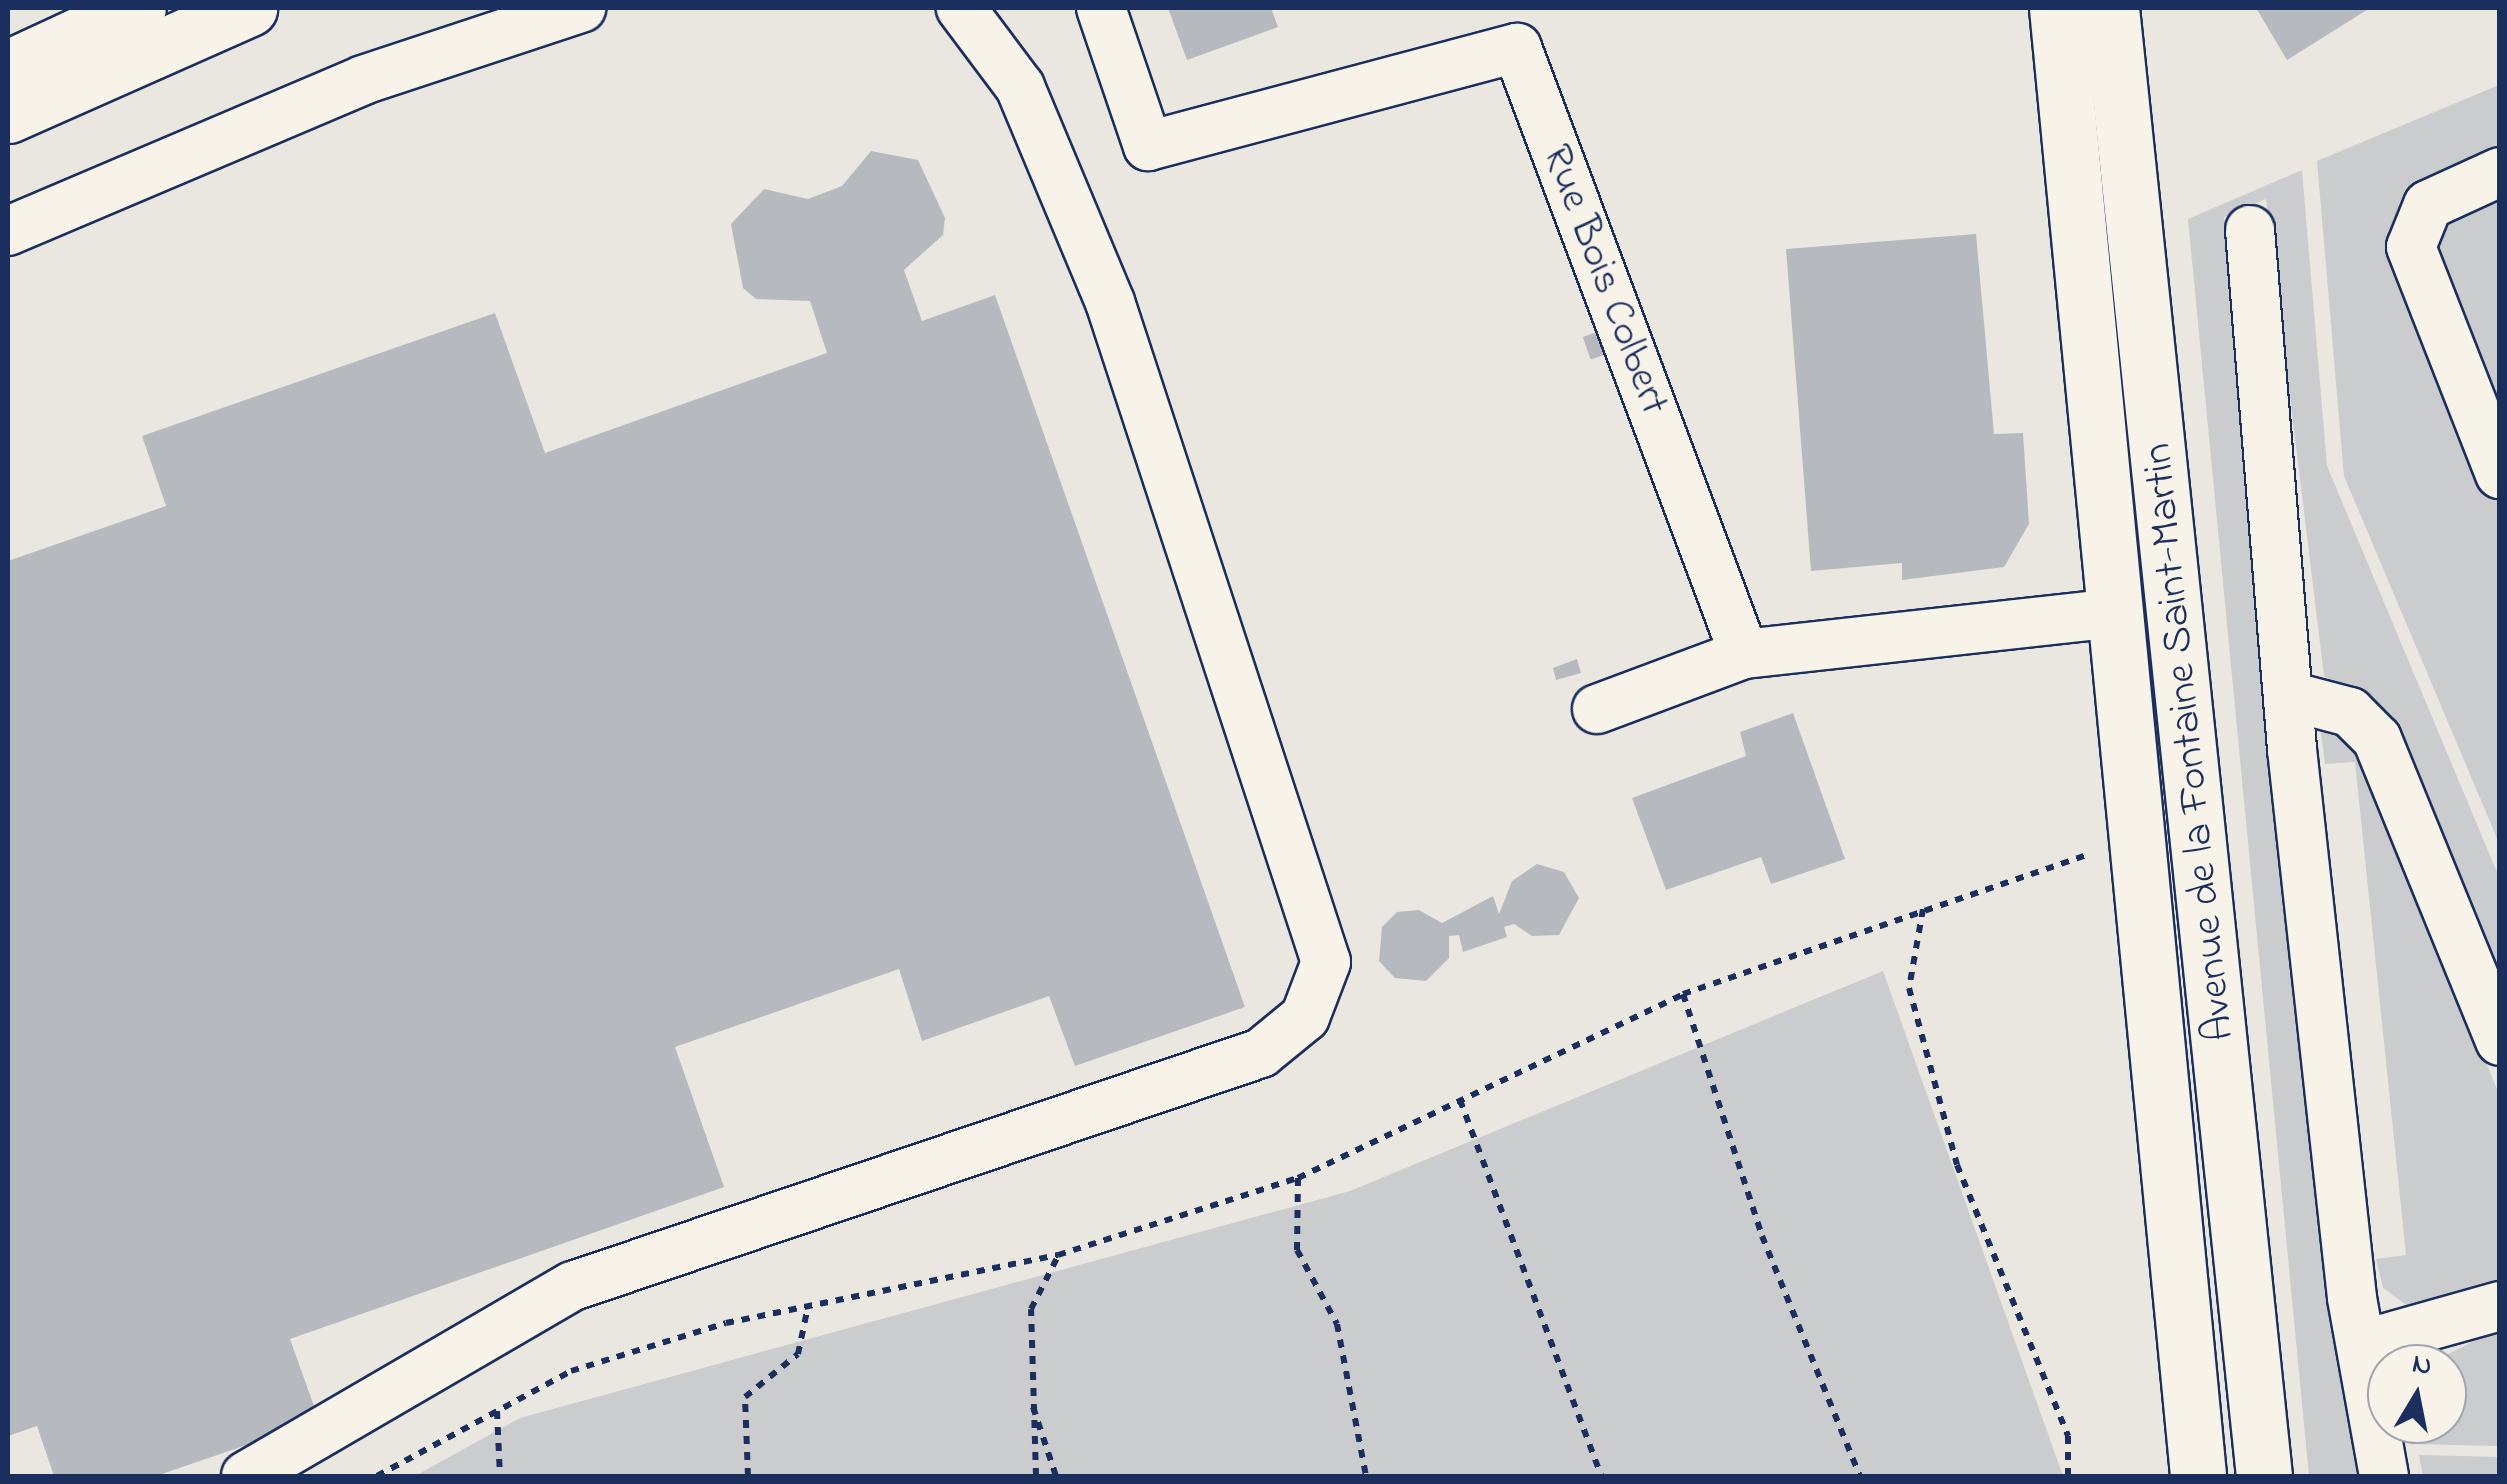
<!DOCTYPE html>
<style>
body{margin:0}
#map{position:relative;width:2507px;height:1484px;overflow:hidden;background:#eae7e0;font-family:"Indie Flower",sans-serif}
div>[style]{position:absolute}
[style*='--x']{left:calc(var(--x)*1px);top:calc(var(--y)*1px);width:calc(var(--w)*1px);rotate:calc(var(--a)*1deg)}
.green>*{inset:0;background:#cbcccd}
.building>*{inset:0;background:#b6babf;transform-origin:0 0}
.path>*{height:6px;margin-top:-3px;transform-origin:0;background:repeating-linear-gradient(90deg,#1b2f5e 0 8px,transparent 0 16px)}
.roads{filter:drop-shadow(2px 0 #1b2f5e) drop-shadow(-2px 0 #1b2f5e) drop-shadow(0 2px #1b2f5e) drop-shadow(0 -2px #1b2f5e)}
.minor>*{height:48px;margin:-24px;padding:0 24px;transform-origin:24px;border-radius:24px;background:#f7f3e8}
.major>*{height:55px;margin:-27.5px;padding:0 27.5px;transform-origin:27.5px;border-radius:27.5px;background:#f7f3e8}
span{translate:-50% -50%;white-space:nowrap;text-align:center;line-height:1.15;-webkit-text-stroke:8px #f7f3e8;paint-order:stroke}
.street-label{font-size:42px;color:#1b2f5e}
.frame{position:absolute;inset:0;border:10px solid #1b2f5e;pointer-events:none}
.north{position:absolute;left:2367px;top:1344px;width:100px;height:100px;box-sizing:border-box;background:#f7f3e8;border:2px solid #9fa5b1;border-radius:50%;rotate:10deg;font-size:28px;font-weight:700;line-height:40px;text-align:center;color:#1b2f5e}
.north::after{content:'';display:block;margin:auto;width:35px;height:45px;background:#1b2f5e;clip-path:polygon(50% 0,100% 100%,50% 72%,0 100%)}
</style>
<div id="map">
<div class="green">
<div style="clip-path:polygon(2499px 85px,2499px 843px,2344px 476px,2317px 161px)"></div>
<div style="clip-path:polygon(2302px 170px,2327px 466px,2499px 877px,2499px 984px,2391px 719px,2324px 676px,2266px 199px,2224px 217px,2313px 1104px,2371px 1476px,2309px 1476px,2188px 219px)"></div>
<div style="clip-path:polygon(2320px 725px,2334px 727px,2363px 759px,2499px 1094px,2499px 1285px,2413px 1310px,2383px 1288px,2376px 1259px,2406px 1255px,2355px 762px,2325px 764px)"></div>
<div style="clip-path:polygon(1883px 971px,2063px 1476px,415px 1476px,520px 1418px,1350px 1191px)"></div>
<div style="clip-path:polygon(2499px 1328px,2499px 1446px,2411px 1444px,2407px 1424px,2447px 1424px,2447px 1364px,2429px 1364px)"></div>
<div style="clip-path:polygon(2419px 1455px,2499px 1457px,2499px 1476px,2423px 1476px)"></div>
</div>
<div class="building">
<div style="clip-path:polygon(1168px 8px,1271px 8px,1278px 27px,1187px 60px)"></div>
<div style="clip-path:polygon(2256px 8px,2370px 8px,2287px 60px)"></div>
<div style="clip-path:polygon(871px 151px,918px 160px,945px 218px,943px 235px,904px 270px,922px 321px,995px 295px,1245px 1007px,1075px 1066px,1049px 996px,922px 1041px,899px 969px,675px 1047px,724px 1187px,290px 1339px,319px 1420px,156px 1476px,54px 1476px,37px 1426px,8px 1436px,8px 561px,166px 506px,142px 436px,495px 313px,545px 453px,827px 353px,810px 301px,756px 299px,743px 288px,731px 224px,764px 189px,808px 199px,842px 186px)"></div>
<div style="clip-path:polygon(1976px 234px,1994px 434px,2023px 433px,2029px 524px,2004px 567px,1902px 580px,1902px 563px,1811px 571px,1786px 249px)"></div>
<div style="left:1597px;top:332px;width:24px;height:15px;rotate:71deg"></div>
<div style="clip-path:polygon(1577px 659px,1581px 673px,1556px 680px,1553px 668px)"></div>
<div style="clip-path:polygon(1793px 713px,1845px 859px,1771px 884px,1761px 857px,1666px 890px,1632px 798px,1746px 756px,1740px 732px)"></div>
<div style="clip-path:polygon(1537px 864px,1564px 872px,1579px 898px,1559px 935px,1532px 936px,1514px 924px,1504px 927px,1507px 937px,1463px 952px,1459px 935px,1449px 936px,1449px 958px,1426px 981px,1395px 978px,1379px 961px,1382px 927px,1397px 912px,1419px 910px,1442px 923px,1493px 896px,1499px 914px,1512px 881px)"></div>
</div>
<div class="path">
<div style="--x:2500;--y:256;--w:19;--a:90"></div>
<div style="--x:1923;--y:909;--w:80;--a:100"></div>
<div style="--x:1909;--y:988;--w:183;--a:74.8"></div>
<div style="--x:1957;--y:1165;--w:293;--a:67.7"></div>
<div style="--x:2068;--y:1436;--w:40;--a:90"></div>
<div style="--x:1683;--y:994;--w:255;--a:71.9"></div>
<div style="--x:1762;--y:1236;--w:259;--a:67.8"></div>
<div style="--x:1460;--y:1100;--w:402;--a:69.4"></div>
<div style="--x:1298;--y:1178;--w:72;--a:90.8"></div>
<div style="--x:1297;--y:1250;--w:84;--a:61.6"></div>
<div style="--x:1337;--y:1324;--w:155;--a:79.2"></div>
<div style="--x:1033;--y:1407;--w:73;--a:71.6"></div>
<div style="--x:497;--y:1411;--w:65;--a:87.4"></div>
<div style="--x:377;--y:1476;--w:221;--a:-28.4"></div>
<div style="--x:571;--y:1371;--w:162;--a:-17.2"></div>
<div style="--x:726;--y:1323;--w:339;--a:-11.6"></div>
<div style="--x:1058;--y:1255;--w:252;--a:-17.8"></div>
<div style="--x:1298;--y:1178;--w:427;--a:-25.5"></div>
<div style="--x:1683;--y:994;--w:430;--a:-19"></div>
<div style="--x:748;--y:1476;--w:79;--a:-92.2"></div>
<div style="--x:745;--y:1397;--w:68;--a:-39.1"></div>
<div style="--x:798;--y:1354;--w:49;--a:-78.2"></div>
<div style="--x:1036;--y:1476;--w:167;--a:-91.7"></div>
<div style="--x:1031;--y:1309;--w:59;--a:-63"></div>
</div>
<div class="roads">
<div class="minor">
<div style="--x:1101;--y:8;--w:146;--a:71.2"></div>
<div style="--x:1148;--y:146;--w:382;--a:-14.9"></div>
<div style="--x:1517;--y:48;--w:647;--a:69.46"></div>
<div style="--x:1744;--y:654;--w:376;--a:-6.3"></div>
<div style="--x:2500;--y:172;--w:79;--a:155.4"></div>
<div style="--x:2428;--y:205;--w:45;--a:112"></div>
<div style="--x:2411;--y:247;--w:244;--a:68.6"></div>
<div style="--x:2250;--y:230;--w:521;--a:85.37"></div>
<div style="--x:2292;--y:749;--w:552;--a:83.76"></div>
<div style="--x:2352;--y:1298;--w:181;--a:79.8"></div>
<div style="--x:8;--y:231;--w:386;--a:-23"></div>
<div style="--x:363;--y:80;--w:230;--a:-18.3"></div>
<div style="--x:2289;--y:696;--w:63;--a:14.7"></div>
<div style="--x:2350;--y:712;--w:38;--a:45"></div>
<div style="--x:2377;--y:739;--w:326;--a:67.8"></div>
<div style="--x:1597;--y:709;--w:157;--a:-20.5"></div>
<div style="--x:2361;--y:1345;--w:144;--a:-15.7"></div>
<div style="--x:246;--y:1476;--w:378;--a:-30.2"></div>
<div style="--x:573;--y:1286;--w:726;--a:-18.71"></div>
<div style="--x:1261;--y:1053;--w:57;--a:-39.3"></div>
<div style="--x:1305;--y:1017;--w:59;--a:-69.1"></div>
<div style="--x:1326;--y:962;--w:694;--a:-108.12"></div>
<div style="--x:1110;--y:302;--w:233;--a:-112.7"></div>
<div style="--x:1020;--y:87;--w:99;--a:-126.8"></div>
</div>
<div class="major">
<div style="--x:2057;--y:8;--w:1475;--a:84.51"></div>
<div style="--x:2111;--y:8;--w:1476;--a:84.05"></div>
<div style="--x:8;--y:68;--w:143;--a:-24.8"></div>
<div style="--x:8;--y:115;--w:264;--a:-23.9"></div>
</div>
</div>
<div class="street-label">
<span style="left:1604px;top:280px;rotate:69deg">Rue Bois Colbert</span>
<span style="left:2190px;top:742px;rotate:-96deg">Avenue de la Fontaine Saint-Martin</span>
</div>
<div class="frame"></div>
<div class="north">N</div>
</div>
